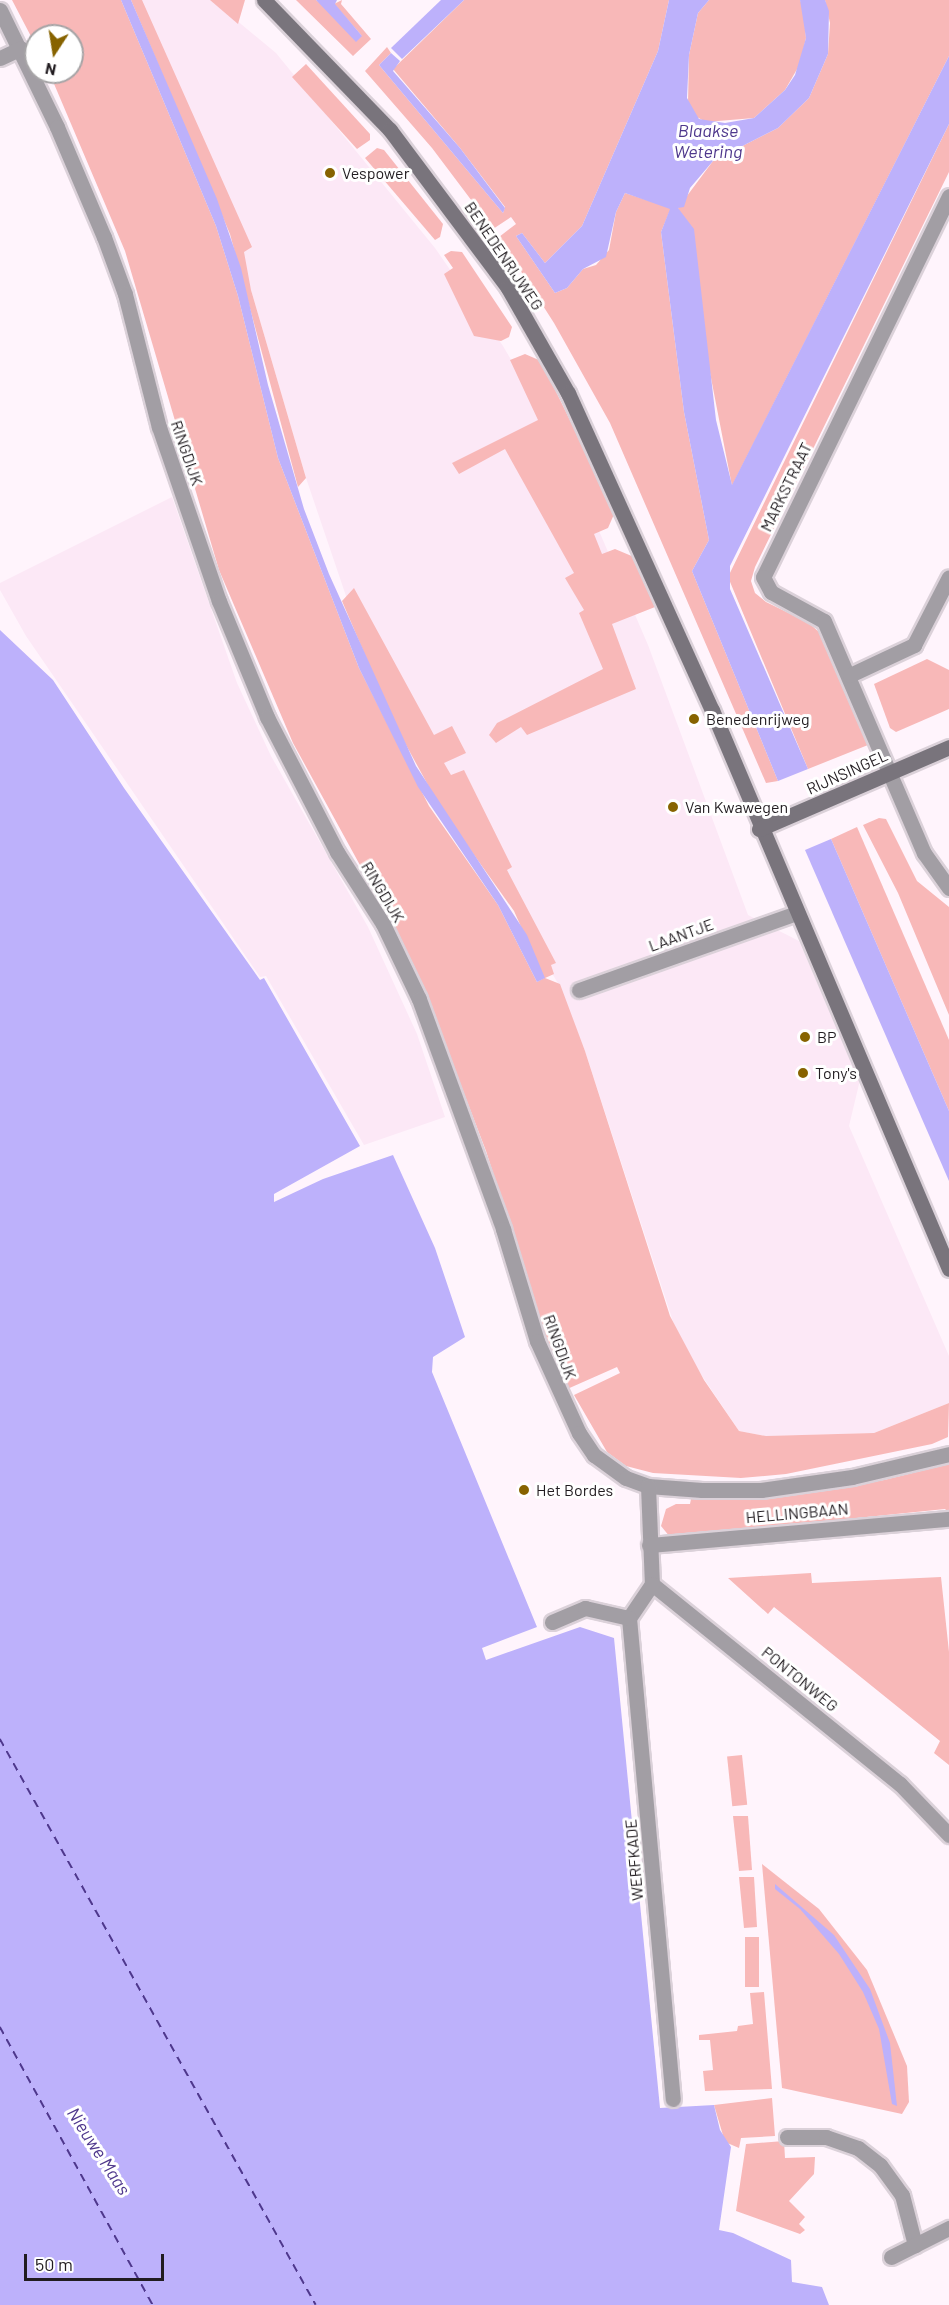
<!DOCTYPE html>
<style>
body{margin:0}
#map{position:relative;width:949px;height:2305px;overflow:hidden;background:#fff4fc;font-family:Barlow,sans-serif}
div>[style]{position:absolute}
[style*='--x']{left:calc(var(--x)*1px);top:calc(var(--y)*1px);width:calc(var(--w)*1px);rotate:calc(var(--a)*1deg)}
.built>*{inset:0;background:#fce8f6}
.green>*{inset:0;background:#f8b8b8;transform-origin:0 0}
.water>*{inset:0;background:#bdb1fb}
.ferry>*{height:1.5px;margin-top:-0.75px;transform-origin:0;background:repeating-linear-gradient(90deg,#4e378c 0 8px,transparent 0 14px)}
.roads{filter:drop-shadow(2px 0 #dbd1d9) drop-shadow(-2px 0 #dbd1d9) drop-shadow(0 2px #dbd1d9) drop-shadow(0 -2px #dbd1d9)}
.street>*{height:15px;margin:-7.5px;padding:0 7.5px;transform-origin:7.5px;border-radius:7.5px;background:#a29ea4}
.secondary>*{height:15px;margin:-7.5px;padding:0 7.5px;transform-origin:7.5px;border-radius:7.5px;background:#79747c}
.dots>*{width:16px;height:16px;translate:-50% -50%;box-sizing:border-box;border:3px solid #fff;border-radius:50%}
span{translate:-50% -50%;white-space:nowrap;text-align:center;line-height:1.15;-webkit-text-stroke:6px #fff;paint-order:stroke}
.poi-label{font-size:16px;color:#211c20}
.left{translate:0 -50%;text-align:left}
.street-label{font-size:16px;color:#211c20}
.water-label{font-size:18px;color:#4e378c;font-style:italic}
.north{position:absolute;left:24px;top:24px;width:60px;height:60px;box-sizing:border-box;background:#fff;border:2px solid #a6a4a6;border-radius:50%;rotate:192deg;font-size:16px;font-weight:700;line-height:24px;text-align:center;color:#211c20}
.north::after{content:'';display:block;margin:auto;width:21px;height:27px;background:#876300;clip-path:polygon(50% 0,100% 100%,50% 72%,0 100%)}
.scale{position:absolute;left:24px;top:2254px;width:140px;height:27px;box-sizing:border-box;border:3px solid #211c20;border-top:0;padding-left:8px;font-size:18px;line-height:21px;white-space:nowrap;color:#211c20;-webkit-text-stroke:4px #fff;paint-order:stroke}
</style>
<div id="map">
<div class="built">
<div style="clip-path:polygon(141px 0,212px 0,276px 53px,435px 248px,503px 346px,566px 454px,648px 645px,748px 915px,799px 941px,860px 1080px,849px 1126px,949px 1356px,949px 1403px,874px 1433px,766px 1436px,739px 1431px,680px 1343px,585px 1051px,559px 985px,433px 775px,346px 596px,306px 478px,251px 290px)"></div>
<div style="clip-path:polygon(172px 497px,237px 683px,271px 756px,368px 927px,417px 1034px,445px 1117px,364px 1145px,266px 976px,260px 977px,26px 636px,0 590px,0 583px)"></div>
</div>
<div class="green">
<div style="clip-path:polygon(12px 0,121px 0,216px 226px,238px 296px,278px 458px,359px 668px,429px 806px,498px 905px,537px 982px,544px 978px,514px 911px,440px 807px,394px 723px,342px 601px,354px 588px,434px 735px,452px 726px,466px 753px,444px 763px,451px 775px,464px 770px,512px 867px,507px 870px,556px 963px,551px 965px,554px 974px,545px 978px,560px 984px,585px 1051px,670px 1316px,704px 1380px,739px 1431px,766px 1436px,874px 1433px,949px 1403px,948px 1437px,932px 1444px,786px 1474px,741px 1478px,653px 1473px,626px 1466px,607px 1452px,574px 1395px,620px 1373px,617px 1367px,565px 1390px,548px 1347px,486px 1151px,429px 1002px,389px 918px,293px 743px,219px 570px,125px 251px,49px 72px,72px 72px,72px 36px,36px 36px,36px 46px)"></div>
<div style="clip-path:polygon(131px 0,142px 0,252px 247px,244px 252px,251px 290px,306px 478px,298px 487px,230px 234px)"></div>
<div style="clip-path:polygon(210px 0,245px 0,238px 24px)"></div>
<div style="clip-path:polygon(296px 0,316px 0,362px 36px,334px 4px,342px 0,341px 4px,371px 39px,353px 56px)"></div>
<div style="clip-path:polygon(464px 0,669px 0,658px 51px,582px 226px,545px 263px,522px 233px,516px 236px,555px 293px,567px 288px,583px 269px,596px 265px,609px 250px,616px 212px,625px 193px,671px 208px,661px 232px,684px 412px,709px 540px,692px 571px,778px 781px,766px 783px,610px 423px,554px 323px,499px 237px,516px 224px,511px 217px,493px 229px,432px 148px,365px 71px,387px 47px,391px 53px,379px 65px,503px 213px,505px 207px,460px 148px,393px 69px)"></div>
<div style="clip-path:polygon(709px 0,800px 0,803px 7px,806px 38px,800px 64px,785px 90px,754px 118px,706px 122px,695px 116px,688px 103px,689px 55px,698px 13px)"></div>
<div style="clip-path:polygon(825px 0,949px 0,949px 56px,732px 486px,678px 208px,713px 161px,778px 128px,809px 98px,828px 54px,830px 23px)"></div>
<div style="clip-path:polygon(306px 64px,370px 134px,370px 140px,357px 149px,292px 77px)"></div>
<div style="clip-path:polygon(949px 124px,949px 172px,755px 567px,751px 581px,755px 593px,766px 602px,809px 623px,820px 633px,873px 743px,808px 769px,728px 577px)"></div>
<div style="clip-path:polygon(377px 148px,384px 150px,443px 224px,440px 237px,435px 240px,365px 158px)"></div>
<div style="clip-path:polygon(451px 251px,462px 252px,512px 327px,509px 337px,501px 341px,474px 336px,444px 274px,453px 268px,444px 255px)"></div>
<div style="clip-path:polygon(525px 354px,541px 361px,615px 512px,608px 528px,594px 534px,602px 554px,615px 549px,634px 557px,655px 607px,612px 624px,636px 689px,527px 735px,521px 727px,496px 743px,489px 735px,497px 723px,603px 669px,579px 613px,584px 610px,565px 578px,574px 573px,505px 449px,459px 474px,452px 463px,538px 420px,510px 360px)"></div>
<div style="clip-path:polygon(927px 659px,949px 670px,949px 709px,896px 732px,890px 728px,874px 684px)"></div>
<div style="clip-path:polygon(879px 818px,886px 819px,917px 881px,949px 907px,949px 1015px,898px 893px,863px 825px)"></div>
<div style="clip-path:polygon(857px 827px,949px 1040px,949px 1111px,831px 839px)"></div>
<div style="clip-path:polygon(949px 1464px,949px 1513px,945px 1509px,670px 1537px,661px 1526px,666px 1509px,676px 1504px,690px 1504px,691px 1499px,783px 1497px,884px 1480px)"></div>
<div style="clip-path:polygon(811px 1573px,812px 1583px,941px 1577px,949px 1652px,949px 1765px,934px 1753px,940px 1741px,774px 1607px,768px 1614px,728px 1578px)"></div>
<div style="left:742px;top:1755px;width:50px;height:15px;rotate:84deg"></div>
<div style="clip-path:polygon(733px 1816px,748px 1816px,752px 1870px,739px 1871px)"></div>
<div style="clip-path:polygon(762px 1864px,819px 1909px,867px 1970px,907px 2066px,909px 2102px,902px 2114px,782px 2088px)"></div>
<div style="clip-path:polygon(739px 1877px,754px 1877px,757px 1927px,744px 1928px)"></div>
<div style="left:745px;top:1937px;width:14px;height:50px"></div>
<div style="clip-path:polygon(764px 1992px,772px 2089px,705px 2091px,703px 2071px,713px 2070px,710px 2040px,699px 2040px,699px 2035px,737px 2031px,738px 2026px,753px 2024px,750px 1993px)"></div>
<div style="clip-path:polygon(772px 2098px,775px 2136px,741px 2138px,739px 2148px,725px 2142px,714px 2105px)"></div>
<div style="clip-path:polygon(784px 2141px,785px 2158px,815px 2157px,814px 2174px,789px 2201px,805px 2217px,799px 2224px,805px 2230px,800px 2234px,736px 2211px,746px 2144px)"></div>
</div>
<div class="water">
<div style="clip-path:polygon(121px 0,131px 0,217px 199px,241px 268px,268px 385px,304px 509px,329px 574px,416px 766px,527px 935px,545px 978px,537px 982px,498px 905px,418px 787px,359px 668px,278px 458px,238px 296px,216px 226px)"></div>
<div style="clip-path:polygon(316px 0,337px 0,335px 4px,362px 36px,356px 42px)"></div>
<div style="clip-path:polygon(441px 0,464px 0,402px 59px,391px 48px)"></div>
<div style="clip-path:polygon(669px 0,709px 0,698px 13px,689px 55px,687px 98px,699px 119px,725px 123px,754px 118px,785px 90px,795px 75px,806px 38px,800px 0,825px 0,829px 11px,828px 54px,809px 98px,778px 128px,713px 161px,690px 188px,684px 207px,678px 208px,694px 229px,716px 420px,732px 485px,949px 56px,949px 124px,730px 566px,730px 589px,808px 769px,778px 781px,692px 571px,709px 540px,684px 412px,661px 232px,670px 209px,625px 193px,616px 212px,606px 257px,583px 269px,567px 288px,555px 293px,516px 236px,522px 233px,545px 263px,582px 226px,658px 51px)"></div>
<div style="clip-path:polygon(391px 53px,400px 61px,393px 71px,460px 148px,505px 208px,503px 213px,379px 65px)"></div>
<div style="clip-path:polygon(0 630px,53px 680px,124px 788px,260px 980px,264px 978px,360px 1146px,274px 1194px,274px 1202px,323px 1179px,393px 1155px,435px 1248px,465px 1337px,433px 1357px,432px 1372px,537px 1627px,482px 1648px,486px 1660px,580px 1627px,614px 1638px,660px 2108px,714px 2105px,720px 2130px,731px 2147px,719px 2230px,733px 2233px,791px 2260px,792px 2282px,822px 2287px,829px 2305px,0 2305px)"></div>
<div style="clip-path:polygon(831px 839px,949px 1111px,949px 1181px,805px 850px)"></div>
<div style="clip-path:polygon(775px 1884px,834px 1935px,870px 1989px,890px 2043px,897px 2106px,892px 2104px,879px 2029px,863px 1992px,839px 1954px,800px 1909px,775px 1889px)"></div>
</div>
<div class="ferry">
<div style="--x:0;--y:1739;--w:648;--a:60.83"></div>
<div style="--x:0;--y:2027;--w:317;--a:61.2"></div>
</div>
<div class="roads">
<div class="street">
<div style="--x:0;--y:10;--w:130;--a:64"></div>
<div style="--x:57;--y:127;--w:120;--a:66.9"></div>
<div style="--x:104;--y:237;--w:61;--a:69.8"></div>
<div style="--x:125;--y:294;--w:137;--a:75.7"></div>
<div style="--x:159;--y:427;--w:184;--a:71"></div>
<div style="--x:219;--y:601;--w:126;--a:67.5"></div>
<div style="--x:267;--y:717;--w:152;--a:62.6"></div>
<div style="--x:337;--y:852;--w:85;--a:57.4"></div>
<div style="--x:383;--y:924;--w:83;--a:64.4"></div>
<div style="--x:419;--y:999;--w:245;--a:69.9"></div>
<div style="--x:503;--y:1229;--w:117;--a:73.1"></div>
<div style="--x:537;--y:1341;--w:101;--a:65.5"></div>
<div style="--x:579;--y:1433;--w:27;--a:56"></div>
<div style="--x:594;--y:1455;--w:39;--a:36"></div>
<div style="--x:626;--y:1478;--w:23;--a:20"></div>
<div style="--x:648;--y:1486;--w:54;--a:4.2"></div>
<div style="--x:702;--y:1490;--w:59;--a:0"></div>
<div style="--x:761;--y:1490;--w:92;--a:-8.1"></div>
<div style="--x:852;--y:1477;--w:100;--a:-13.3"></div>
<div style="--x:0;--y:58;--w:23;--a:-25"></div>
<div style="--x:949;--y:196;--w:424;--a:116"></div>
<div style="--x:763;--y:577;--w:17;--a:62"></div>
<div style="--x:771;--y:592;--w:60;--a:28.7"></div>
<div style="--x:824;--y:621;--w:253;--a:66.7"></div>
<div style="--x:924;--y:853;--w:43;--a:54.5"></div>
<div style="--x:850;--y:675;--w:71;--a:-25.1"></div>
<div style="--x:914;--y:645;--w:76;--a:-62.8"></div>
<div style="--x:579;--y:990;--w:230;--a:-19.5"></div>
<div style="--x:648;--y:1486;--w:98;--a:87.7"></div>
<div style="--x:652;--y:1584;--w:319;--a:38.9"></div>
<div style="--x:900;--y:1784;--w:71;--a:46.1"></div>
<div style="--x:649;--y:1545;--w:301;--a:-5"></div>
<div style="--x:652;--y:1584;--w:41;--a:124.1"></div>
<div style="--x:629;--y:1618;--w:483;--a:84.8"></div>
<div style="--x:552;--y:1622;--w:36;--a:-23"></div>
<div style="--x:585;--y:1608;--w:45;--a:12.8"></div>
<div style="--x:787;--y:2137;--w:39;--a:0"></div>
<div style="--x:826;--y:2137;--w:34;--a:19"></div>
<div style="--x:858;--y:2148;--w:28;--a:38"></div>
<div style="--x:880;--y:2165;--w:37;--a:54"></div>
<div style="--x:902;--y:2195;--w:52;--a:75.4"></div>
<div style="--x:891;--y:2257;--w:65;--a:-26.6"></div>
</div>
<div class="secondary">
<div style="--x:264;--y:0;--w:181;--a:45.9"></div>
<div style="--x:390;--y:130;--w:197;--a:53.2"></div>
<div style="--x:508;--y:288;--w:121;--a:60.3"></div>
<div style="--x:568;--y:393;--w:348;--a:65.6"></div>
<div style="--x:712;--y:710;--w:607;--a:67.02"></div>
<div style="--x:759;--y:829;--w:207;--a:-23.3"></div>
</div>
</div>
<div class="dots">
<div style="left:330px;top:173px;background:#876300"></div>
<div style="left:694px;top:719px;background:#876300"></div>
<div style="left:673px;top:807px;background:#876300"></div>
<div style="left:805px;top:1037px;background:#876300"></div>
<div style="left:803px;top:1073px;background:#876300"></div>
<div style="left:524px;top:1490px;background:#876300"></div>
</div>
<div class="poi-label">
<span class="left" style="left:342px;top:173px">Vespower</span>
<span class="left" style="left:706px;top:719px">Benedenrijweg</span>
<span class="left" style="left:685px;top:807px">Van Kwawegen</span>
<span class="left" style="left:817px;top:1037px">BP</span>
<span class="left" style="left:815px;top:1073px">Tony's</span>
<span class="left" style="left:536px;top:1490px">Het Bordes</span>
</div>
<div class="street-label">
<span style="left:504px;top:256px;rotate:56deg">BENEDENRIJWEG</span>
<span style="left:187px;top:453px;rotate:71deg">RINGDIJK</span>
<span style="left:786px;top:487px;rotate:-64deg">MARKSTRAAT</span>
<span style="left:847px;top:772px;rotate:-24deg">RIJNSINGEL</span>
<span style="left:383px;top:892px;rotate:59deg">RINGDIJK</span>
<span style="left:681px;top:935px;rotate:-20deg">LAANTJE</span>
<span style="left:560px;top:1347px;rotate:70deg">RINGDIJK</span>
<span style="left:797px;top:1513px;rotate:-5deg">HELLINGBAAN</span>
<span style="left:800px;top:1679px;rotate:39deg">PONTONWEG</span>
<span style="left:634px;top:1860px;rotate:-95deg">WERFKADE</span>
</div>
<div class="water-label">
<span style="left:708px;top:141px">Blaakse<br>Wetering</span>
<span style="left:99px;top:2151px;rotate:57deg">Nieuwe Maas</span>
</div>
<div class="north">N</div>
<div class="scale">50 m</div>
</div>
